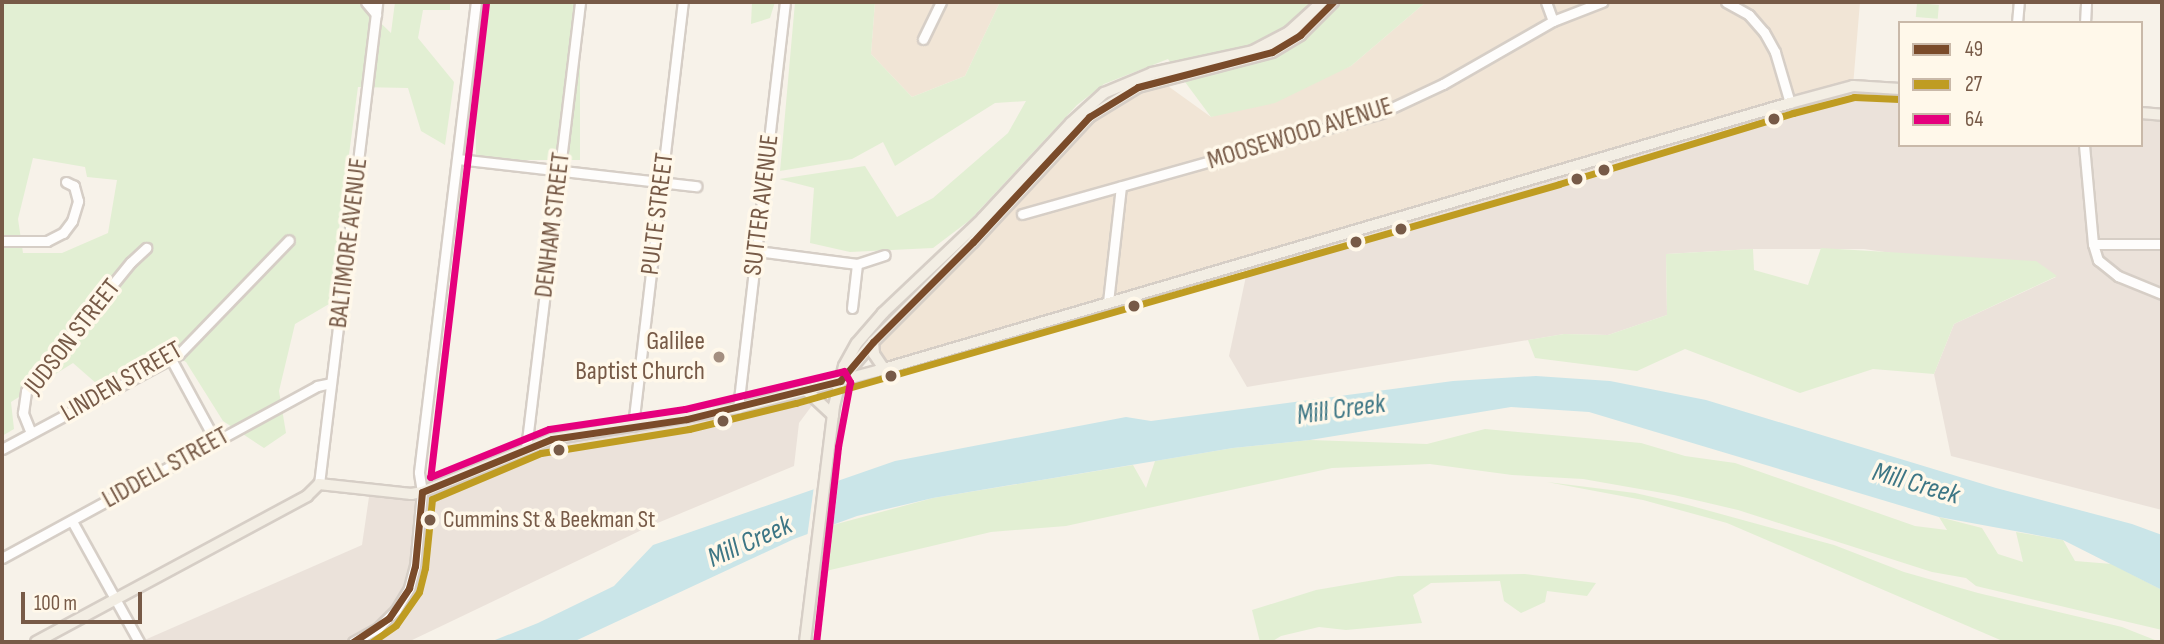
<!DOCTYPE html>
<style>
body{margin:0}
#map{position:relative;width:2164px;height:644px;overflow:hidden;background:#f7f2e9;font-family:"Sofia Sans Condensed",sans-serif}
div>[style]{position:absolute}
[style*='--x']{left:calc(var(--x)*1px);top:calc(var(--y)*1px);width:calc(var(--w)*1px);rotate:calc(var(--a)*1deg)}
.residential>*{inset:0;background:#f1e5d6}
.industrial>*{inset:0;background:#ebe2da}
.green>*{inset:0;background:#e2efd3;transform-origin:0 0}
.water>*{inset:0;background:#cae5e8}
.pier>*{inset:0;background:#f7f2e9}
.roads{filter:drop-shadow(2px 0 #d6cec6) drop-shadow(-2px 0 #d6cec6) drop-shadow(0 2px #d6cec6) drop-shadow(0 -2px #d6cec6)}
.minor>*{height:9px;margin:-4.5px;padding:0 4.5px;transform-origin:4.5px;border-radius:4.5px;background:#fefdfc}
.major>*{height:10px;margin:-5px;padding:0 5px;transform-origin:5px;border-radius:5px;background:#f3eee4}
.bus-1>*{height:7px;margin:-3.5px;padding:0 3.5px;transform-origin:3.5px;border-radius:3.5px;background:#7a4b2a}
.bus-2>*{height:7px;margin:-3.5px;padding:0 3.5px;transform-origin:3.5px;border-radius:3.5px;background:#bf9c22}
.bus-3>*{height:7px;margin:-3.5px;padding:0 3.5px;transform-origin:3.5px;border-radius:3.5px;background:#e5007d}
.dots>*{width:19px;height:19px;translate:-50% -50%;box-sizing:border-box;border:4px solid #fff8ea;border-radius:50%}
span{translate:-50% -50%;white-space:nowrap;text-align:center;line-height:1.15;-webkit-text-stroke:7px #fff8ea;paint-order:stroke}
.bus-label{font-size:24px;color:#775a47}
.left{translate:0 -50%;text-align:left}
.street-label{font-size:26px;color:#775a47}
.poi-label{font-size:26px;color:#775a47}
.right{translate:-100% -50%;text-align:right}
.water-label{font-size:28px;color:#3d7685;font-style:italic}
.frame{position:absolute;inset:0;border:4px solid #775a47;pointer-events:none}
.legend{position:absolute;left:1898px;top:21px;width:245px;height:126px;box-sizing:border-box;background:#fff8ea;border:2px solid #c9b9a9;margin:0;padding:9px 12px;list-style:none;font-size:21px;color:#775a47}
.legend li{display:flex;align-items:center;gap:14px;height:35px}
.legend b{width:35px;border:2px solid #c9b9a9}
.scale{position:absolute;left:21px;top:592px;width:121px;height:32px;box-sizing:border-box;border:4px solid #775a47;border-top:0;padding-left:9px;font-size:21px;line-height:24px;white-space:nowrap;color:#775a47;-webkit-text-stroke:5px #fff8ea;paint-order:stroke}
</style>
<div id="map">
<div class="residential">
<div style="clip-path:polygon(875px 2px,1000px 2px,965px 76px,912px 97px,871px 54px)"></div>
<div style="clip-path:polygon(1426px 2px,1860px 2px,1853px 86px,877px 371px,873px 342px,1089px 117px,1161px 81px,1211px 117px,1351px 66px)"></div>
</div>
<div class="industrial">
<div style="clip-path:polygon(1853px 86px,1900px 89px,1900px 145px,2141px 145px,2141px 113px,2162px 115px,2162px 510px,1951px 456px,1934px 374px,1954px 324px,2056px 277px,1864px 249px,1753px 249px,1666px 254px,1667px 315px,1608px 335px,1564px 334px,1247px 387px,1229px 356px,1249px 262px)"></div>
<div style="clip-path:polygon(828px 384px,799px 423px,794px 466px,648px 527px,408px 642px,140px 642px,362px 545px,370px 490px,411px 494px,526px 449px,687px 419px)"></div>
</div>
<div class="green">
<div style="clip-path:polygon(evenodd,2px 2px,359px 2px,391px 33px,395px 2px,450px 2px,450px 10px,423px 10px,418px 38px,454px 82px,445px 145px,421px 131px,408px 88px,358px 87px,329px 304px,295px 324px,279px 391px,286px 433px,264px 448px,223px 421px,186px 362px,165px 350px,97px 384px,73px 363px,11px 402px,14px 429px,2px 436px,2px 2px,33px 158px,85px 167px,87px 177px,117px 180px,108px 233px,62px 253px,23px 253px,18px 219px,33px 158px)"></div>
<div style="left:476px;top:2px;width:104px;height:158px"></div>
<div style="clip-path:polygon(752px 2px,775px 2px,770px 18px,751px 24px)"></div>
<div style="clip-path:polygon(795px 2px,875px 2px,871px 54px,912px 97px,965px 76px,1000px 2px,1426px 2px,1351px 66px,1275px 103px,1211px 117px,1168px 59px,1104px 84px,1077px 105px,970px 220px,933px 248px,850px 252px,810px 243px,814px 188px,779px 179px,865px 166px,897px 217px,933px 198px,1008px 133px,1026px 101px,995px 103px,895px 166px,883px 142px,852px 159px,780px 171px)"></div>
<div style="left:1917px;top:3px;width:22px;height:14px;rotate:5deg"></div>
<div style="clip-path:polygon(1821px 248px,2036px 261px,2057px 276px,1954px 324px,1934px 374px,1873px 369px,1800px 393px,1685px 349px,1637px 371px,1535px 358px,1528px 340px,1564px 334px,1608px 335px,1667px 315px,1666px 254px,1753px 249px,1754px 270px,1808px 285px)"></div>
<div style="clip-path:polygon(1485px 429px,1641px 443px,1685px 456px,1735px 463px,1915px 526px,1947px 530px,1939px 517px,1982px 528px,1998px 554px,2023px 562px,2016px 532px,2063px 540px,2075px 561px,2112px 564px,2162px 590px,2162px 630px,1976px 586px,1966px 578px,1932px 572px,1738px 510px,1674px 495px,1583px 479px,1512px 475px,1430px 464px,1332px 468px,1066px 526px,991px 532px,826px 571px,833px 525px,933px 498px,1133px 465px,1146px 488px,1155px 461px,1233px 448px,1310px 440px,1427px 444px)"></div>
<div style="clip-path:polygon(1547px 482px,1635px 493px,1688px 505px,1834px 545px,1904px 572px,1978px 593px,2122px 627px,2160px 642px,2005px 642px,1727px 523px,1643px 500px)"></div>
<div style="clip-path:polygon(1525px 574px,1596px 583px,1587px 596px,1547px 591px,1545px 602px,1521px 613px,1504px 601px,1500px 581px,1431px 583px,1413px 595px,1422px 623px,1346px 630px,1319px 627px,1281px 636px,1271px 642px,1260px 642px,1252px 610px,1316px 590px,1398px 576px)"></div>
</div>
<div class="water">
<div style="clip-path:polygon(1536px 376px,1610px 381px,1706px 400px,1996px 488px,2132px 524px,2162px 535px,2162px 590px,2063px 540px,1939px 517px,1589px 412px,1511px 407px,1310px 440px,1233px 448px,933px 498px,857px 516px,794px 539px,573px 642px,490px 642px,538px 623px,614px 586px,653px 545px,895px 461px,1126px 417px,1151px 421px,1453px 381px)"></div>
</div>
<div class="pier">
<div style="clip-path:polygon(839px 477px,833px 528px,807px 538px,814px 486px)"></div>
</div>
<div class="roads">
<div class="minor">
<div style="--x:366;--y:2;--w:16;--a:50"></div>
<div style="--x:1546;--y:2;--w:20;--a:70"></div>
<div style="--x:1726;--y:2;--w:26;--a:29"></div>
<div style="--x:1749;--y:15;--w:23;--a:49"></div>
<div style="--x:1764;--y:32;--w:23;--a:61"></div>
<div style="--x:1775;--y:52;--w:53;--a:73.6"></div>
<div style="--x:2017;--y:23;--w:21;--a:-85"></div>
<div style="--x:2085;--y:23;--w:21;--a:-87"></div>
<div style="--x:923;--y:39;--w:41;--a:-64.1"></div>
<div style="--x:2084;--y:145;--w:99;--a:84.8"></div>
<div style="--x:2093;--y:244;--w:17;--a:73"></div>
<div style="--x:2098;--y:260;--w:26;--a:39"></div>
<div style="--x:2118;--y:276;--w:48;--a:22.2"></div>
<div style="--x:458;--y:159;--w:240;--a:6.5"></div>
<div style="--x:1022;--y:214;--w:373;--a:-15.7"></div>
<div style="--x:1381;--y:113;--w:68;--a:-25.1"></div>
<div style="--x:1443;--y:84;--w:127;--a:-29.8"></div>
<div style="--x:1553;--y:21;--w:53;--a:-21.2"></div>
<div style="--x:2;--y:241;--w:45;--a:0"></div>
<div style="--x:47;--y:241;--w:18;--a:-27"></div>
<div style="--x:63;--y:233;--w:15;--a:-53"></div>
<div style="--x:72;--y:221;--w:21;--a:-73"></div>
<div style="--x:78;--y:201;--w:16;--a:-105"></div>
<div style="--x:74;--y:186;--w:9;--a:-153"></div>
<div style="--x:2093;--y:244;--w:69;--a:0"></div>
<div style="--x:757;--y:251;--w:101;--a:7.4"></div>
<div style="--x:857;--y:264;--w:29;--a:-18"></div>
<div style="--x:1108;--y:302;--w:116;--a:-83.6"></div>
<div style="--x:852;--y:308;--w:44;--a:-83.5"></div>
<div style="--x:171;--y:359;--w:92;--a:61.5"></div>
<div style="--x:738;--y:408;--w:409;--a:-83.4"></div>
<div style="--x:633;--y:426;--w:427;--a:-83.3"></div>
<div style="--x:31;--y:433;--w:22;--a:-112"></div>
<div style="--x:23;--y:413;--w:22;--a:-82"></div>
<div style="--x:26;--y:391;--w:166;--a:-50.9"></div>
<div style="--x:131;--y:262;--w:21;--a:-43"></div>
<div style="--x:2;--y:449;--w:201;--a:-28.2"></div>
<div style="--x:179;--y:354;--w:158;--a:-46"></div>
<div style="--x:526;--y:449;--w:450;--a:-83.1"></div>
<div style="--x:319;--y:484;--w:485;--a:-83.1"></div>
<div style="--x:72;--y:521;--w:138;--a:61"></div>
<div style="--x:2;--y:558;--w:359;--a:-28.6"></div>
<div style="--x:317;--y:386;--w:14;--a:-12"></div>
<div style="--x:353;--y:642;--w:29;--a:-29"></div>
<div style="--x:378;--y:628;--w:25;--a:-45"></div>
<div style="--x:396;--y:610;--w:26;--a:-59"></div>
<div style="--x:409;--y:588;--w:23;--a:-75"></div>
<div style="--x:415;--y:566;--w:74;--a:-84.6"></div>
<div style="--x:422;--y:492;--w:20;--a:-99"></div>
<div style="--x:419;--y:472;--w:473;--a:-83.1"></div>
</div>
<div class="major">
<div style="--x:2141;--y:113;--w:21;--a:5"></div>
<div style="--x:873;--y:342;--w:12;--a:85"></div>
<div style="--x:874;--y:354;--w:18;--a:56"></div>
<div style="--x:842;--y:379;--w:48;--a:-50"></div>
<div style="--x:873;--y:342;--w:141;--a:-45"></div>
<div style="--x:973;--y:242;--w:171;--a:-47.1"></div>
<div style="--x:1089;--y:117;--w:57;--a:-31.5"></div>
<div style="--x:1138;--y:87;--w:138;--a:-14.6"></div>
<div style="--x:1272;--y:52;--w:33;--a:-31"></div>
<div style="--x:1300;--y:35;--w:47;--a:-45"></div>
<div style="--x:806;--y:390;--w:37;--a:43"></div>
<div style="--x:36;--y:642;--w:308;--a:-28.3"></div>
<div style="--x:307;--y:496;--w:17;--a:-45"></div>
<div style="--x:319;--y:484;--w:93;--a:6.2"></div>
<div style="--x:411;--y:494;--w:11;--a:-10"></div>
<div style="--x:422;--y:492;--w:140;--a:-22.2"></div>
<div style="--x:552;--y:439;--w:189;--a:-9.5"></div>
<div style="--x:738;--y:408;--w:144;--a:-14.9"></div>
<div style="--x:877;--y:371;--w:952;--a:-16.36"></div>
<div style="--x:1790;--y:103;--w:65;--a:-15.1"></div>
<div style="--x:1853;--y:86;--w:47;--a:3.7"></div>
<div style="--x:805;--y:642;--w:238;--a:-83"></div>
<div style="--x:834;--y:406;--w:41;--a:-76"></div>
<div style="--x:844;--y:366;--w:26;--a:-61"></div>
<div style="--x:857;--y:343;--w:40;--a:-49"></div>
<div style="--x:883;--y:313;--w:137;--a:-43.5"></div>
<div style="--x:982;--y:219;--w:131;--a:-47.2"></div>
<div style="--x:1071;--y:123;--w:45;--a:-42.3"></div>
<div style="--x:1104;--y:93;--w:52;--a:-22.6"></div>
<div style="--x:1152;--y:73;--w:103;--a:-12.3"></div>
<div style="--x:1253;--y:51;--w:41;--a:-27.8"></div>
<div style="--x:1289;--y:32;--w:45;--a:-42.3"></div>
</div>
</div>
<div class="bus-1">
<div style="--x:840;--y:381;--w:51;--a:-49.8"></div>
<div style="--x:873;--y:342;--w:141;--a:-45"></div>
<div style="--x:973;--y:242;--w:171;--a:-47.1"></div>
<div style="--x:1089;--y:117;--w:57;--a:-31.5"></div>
<div style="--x:1138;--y:87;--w:138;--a:-14.6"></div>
<div style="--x:1272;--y:52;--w:33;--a:-31"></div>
<div style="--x:1300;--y:35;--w:47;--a:-45"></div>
<div style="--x:353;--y:642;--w:43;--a:-33.7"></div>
<div style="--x:389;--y:618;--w:36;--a:-56"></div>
<div style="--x:409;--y:588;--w:23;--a:-75"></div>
<div style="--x:415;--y:566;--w:74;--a:-84.6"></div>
<div style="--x:422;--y:492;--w:140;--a:-22.2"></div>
<div style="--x:552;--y:439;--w:136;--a:-8.4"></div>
<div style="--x:687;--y:419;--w:158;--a:-13.9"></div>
</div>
<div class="bus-2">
<div style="--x:372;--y:642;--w:29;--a:-35"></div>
<div style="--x:396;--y:625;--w:40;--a:-55.1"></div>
<div style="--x:419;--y:592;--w:25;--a:-76"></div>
<div style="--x:425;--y:568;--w:69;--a:-84.2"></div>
<div style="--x:432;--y:499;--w:118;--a:-22.9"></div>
<div style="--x:541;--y:453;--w:150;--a:-9.2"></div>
<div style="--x:689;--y:429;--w:110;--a:-13.7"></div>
<div style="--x:796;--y:403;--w:794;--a:-16.01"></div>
<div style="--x:1559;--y:184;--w:245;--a:-16.9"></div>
<div style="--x:1793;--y:113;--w:63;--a:-14.7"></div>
<div style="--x:1854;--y:97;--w:45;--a:2.5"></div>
</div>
<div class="bus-3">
<div style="--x:486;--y:3;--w:477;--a:96.7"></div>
<div style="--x:430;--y:477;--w:128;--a:-22"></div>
<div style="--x:549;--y:429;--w:137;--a:-8.4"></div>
<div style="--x:685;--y:409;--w:163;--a:-13.4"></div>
<div style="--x:844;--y:371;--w:13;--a:61"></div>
<div style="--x:850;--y:382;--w:66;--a:100.5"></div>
<div style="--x:838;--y:447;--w:196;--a:96.4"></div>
</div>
<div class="dots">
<div style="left:1774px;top:119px;background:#775a47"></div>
<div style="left:1604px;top:170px;background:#775a47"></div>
<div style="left:1577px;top:179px;background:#775a47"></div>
<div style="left:1401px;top:229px;background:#775a47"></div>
<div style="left:1356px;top:242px;background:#775a47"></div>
<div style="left:1134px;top:306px;background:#775a47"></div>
<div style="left:719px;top:357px;background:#a48f80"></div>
<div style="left:891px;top:376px;background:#775a47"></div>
<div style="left:723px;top:421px;background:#775a47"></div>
<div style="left:559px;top:450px;background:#775a47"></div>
<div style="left:430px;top:520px;background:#775a47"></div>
</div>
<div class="bus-label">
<span class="left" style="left:443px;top:520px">Cummins St &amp; Beekman St</span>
</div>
<div class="street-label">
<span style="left:1300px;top:134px;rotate:-17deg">MOOSEWOOD AVENUE</span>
<span style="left:762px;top:205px;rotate:-83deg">SUTTER AVENUE</span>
<span style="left:658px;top:214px;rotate:-83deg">PULTE STREET</span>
<span style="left:553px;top:225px;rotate:-83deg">DENHAM STREET</span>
<span style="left:349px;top:243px;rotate:-83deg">BALTIMORE AVENUE</span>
<span style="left:73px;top:337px;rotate:-52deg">JUDSON STREET</span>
<span style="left:122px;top:382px;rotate:-30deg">LINDEN STREET</span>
<span style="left:166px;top:468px;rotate:-29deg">LIDDELL STREET</span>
</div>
<div class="poi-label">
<span class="right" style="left:705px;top:357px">Galilee<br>Baptist Church</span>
</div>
<div class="water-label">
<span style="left:1341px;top:410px;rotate:-8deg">Mill Creek</span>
<span style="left:1916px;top:484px;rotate:16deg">Mill Creek</span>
<span style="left:750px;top:542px;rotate:-24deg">Mill Creek</span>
</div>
<div class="frame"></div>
<ul class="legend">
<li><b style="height:9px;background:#7a4b2a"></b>49</li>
<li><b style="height:9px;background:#bf9c22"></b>27</li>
<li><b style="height:9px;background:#e5007d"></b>64</li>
</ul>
<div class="scale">100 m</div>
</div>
